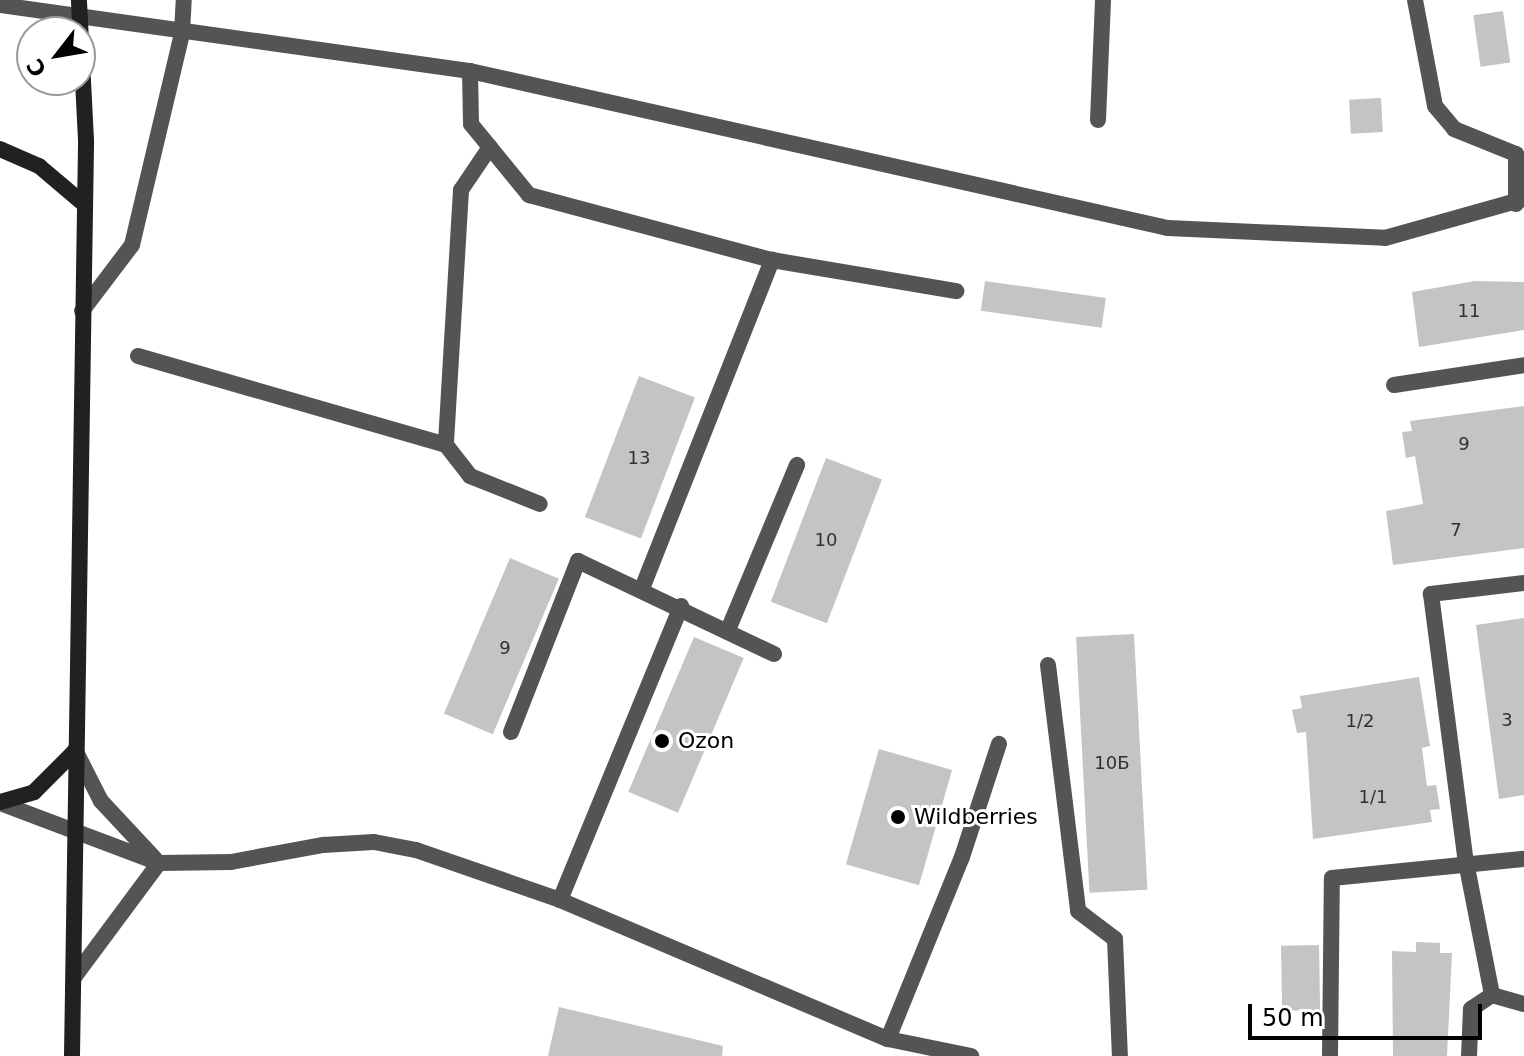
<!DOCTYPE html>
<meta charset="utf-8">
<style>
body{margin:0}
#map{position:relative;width:1524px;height:1056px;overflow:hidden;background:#fff;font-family:"DejaVu Sans",sans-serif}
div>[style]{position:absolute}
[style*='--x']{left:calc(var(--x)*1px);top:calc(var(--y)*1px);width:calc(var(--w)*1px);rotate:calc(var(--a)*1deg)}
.building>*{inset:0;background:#c4c4c4;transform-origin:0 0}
.lane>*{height:16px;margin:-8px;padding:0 8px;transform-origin:8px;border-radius:8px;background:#545454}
.street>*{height:16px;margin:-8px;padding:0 8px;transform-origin:8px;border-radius:8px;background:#545454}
.secondary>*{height:16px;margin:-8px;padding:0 8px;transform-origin:8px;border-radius:8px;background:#212121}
.dots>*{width:22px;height:22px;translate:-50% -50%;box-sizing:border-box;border:4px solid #fff;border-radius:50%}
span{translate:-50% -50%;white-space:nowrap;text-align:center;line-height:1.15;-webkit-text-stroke:6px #fff;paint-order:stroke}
.number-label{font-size:18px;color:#313131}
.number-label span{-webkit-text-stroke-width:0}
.poi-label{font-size:22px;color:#000}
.left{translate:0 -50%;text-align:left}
.north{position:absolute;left:16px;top:16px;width:80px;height:80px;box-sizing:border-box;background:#fff;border:2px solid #999;border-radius:50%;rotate:239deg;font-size:22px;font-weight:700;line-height:32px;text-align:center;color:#000}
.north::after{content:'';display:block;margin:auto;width:28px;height:36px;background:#000;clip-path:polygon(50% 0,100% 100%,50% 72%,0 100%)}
.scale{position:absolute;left:1248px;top:1004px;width:234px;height:36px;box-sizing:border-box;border:4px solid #000;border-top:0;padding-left:10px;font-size:24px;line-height:28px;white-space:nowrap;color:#000;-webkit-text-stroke:6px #fff;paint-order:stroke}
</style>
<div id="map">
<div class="building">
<div style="left:1503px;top:11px;width:52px;height:30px;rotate:82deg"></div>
<div style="left:1381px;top:98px;width:34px;height:32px;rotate:87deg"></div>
<div style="left:985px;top:281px;width:122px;height:30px;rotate:8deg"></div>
<div style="clip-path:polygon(1475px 281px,1524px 282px,1524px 330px,1419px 347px,1412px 292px)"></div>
<div style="left:639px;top:376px;width:60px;height:151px;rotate:21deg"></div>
<div style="clip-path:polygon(1524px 406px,1524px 548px,1393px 565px,1386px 511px,1423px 504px,1415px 456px,1406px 458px,1402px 432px,1412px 431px,1410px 421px)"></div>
<div style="left:826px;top:458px;width:60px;height:154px;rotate:21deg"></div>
<div style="left:510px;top:558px;width:53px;height:169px;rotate:23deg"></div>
<div style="clip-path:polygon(1524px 618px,1524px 795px,1499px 799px,1476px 625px)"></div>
<div style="left:1134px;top:634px;width:256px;height:58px;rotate:87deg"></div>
<div style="left:694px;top:637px;width:54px;height:168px;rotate:23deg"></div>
<div style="clip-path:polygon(1419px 677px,1430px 746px,1422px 748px,1427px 786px,1436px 785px,1440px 809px,1430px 810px,1432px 822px,1313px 839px,1306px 732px,1297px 733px,1292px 710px,1302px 708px,1300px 696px)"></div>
<div style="left:879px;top:749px;width:76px;height:120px;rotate:16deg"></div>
<div style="clip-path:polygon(1416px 942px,1440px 943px,1440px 953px,1452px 953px,1447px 1056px,1393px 1056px,1392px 951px,1416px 952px)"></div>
<div style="left:1319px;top:945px;width:65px;height:38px;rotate:89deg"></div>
<div style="clip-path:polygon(559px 1007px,723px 1046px,722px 1056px,548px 1056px)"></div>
</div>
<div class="lane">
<div style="--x:470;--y:71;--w:53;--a:88.9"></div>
<div style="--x:471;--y:124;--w:92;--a:50.8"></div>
<div style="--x:529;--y:195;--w:252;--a:15"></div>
<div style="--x:772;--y:260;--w:187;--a:9.6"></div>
<div style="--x:490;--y:147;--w:52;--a:124"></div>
<div style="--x:461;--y:190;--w:255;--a:93.4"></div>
<div style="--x:446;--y:445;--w:39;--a:52"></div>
<div style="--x:470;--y:476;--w:75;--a:21.8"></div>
<div style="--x:138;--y:356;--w:321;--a:16.1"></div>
<div style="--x:1524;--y:583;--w:94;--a:173.3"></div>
<div style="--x:1431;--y:594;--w:270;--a:82.6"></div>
<div style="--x:1466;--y:862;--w:136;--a:78.9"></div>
<div style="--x:1492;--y:995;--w:33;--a:16"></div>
<div style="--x:643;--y:586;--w:351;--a:-68.4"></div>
<div style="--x:728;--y:630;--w:179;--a:-67.3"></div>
<div style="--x:1048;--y:665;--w:248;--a:83"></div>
<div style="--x:1078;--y:911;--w:46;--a:37.1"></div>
<div style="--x:1115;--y:939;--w:117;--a:87.6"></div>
<div style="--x:511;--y:732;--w:184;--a:-68.6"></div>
<div style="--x:578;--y:561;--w:217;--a:25.4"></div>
<div style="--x:560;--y:900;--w:318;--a:-67.6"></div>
<div style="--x:888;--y:1039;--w:196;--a:-67.9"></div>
<div style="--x:962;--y:857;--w:119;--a:-71.9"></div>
<div style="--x:1469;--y:1056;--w:47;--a:-87.6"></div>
<div style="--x:1471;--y:1009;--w:25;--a:-34"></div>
</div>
<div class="street">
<div style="--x:1415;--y:0;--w:108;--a:79.3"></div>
<div style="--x:1435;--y:106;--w:30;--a:50"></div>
<div style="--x:1454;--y:129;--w:67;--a:22"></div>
<div style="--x:1516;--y:154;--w:50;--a:90"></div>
<div style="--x:0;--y:5;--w:475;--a:8"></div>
<div style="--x:470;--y:71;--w:715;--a:12.68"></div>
<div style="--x:1168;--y:228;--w:217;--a:2.6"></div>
<div style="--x:1385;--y:238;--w:144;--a:-15.7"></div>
<div style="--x:1098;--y:120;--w:120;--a:-87.6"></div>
<div style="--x:82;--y:311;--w:83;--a:-52.9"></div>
<div style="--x:132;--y:245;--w:218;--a:-76.7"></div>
<div style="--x:182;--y:33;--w:33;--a:-87"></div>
<div style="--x:1394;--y:385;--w:132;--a:-8.7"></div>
<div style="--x:75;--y:750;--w:57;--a:63"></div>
<div style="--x:101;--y:801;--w:79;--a:47"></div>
<div style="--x:0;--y:803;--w:170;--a:20.7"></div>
<div style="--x:159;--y:863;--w:72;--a:-0.8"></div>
<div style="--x:231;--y:862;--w:94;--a:-10.5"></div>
<div style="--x:323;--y:845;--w:51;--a:-3.4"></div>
<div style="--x:374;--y:842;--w:43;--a:10.8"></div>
<div style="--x:416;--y:850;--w:152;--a:19.1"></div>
<div style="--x:560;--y:900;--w:356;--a:23"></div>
<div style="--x:888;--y:1039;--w:85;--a:11.6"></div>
<div style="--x:75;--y:976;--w:141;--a:-53.4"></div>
<div style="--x:1330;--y:1056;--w:178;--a:-89.4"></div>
<div style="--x:1332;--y:878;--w:193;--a:-5.7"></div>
</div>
<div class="secondary">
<div style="--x:0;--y:149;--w:43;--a:23.6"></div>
<div style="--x:39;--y:166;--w:59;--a:40.2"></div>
<div style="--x:0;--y:802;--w:35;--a:-16"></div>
<div style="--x:34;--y:792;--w:58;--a:-45"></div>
<div style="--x:72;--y:1056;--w:916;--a:-89.12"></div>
<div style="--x:86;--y:140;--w:140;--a:-92.9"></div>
</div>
<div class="dots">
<div style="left:662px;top:741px;background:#000"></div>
<div style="left:898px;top:817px;background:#000"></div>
</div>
<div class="number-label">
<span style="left:1469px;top:311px">11</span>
<span style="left:1464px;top:444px">9</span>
<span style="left:639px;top:458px">13</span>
<span style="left:1456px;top:530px">7</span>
<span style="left:826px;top:540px">10</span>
<span style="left:505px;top:648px">9</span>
<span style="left:1507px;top:720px">3</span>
<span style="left:1360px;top:721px">1/2</span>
<span style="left:1112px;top:763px">10Б</span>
<span style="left:1373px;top:797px">1/1</span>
</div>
<div class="poi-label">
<span class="left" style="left:678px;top:741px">Ozon</span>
<span class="left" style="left:914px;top:817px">Wildberries</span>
</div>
<div class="north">С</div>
<div class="scale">50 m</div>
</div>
